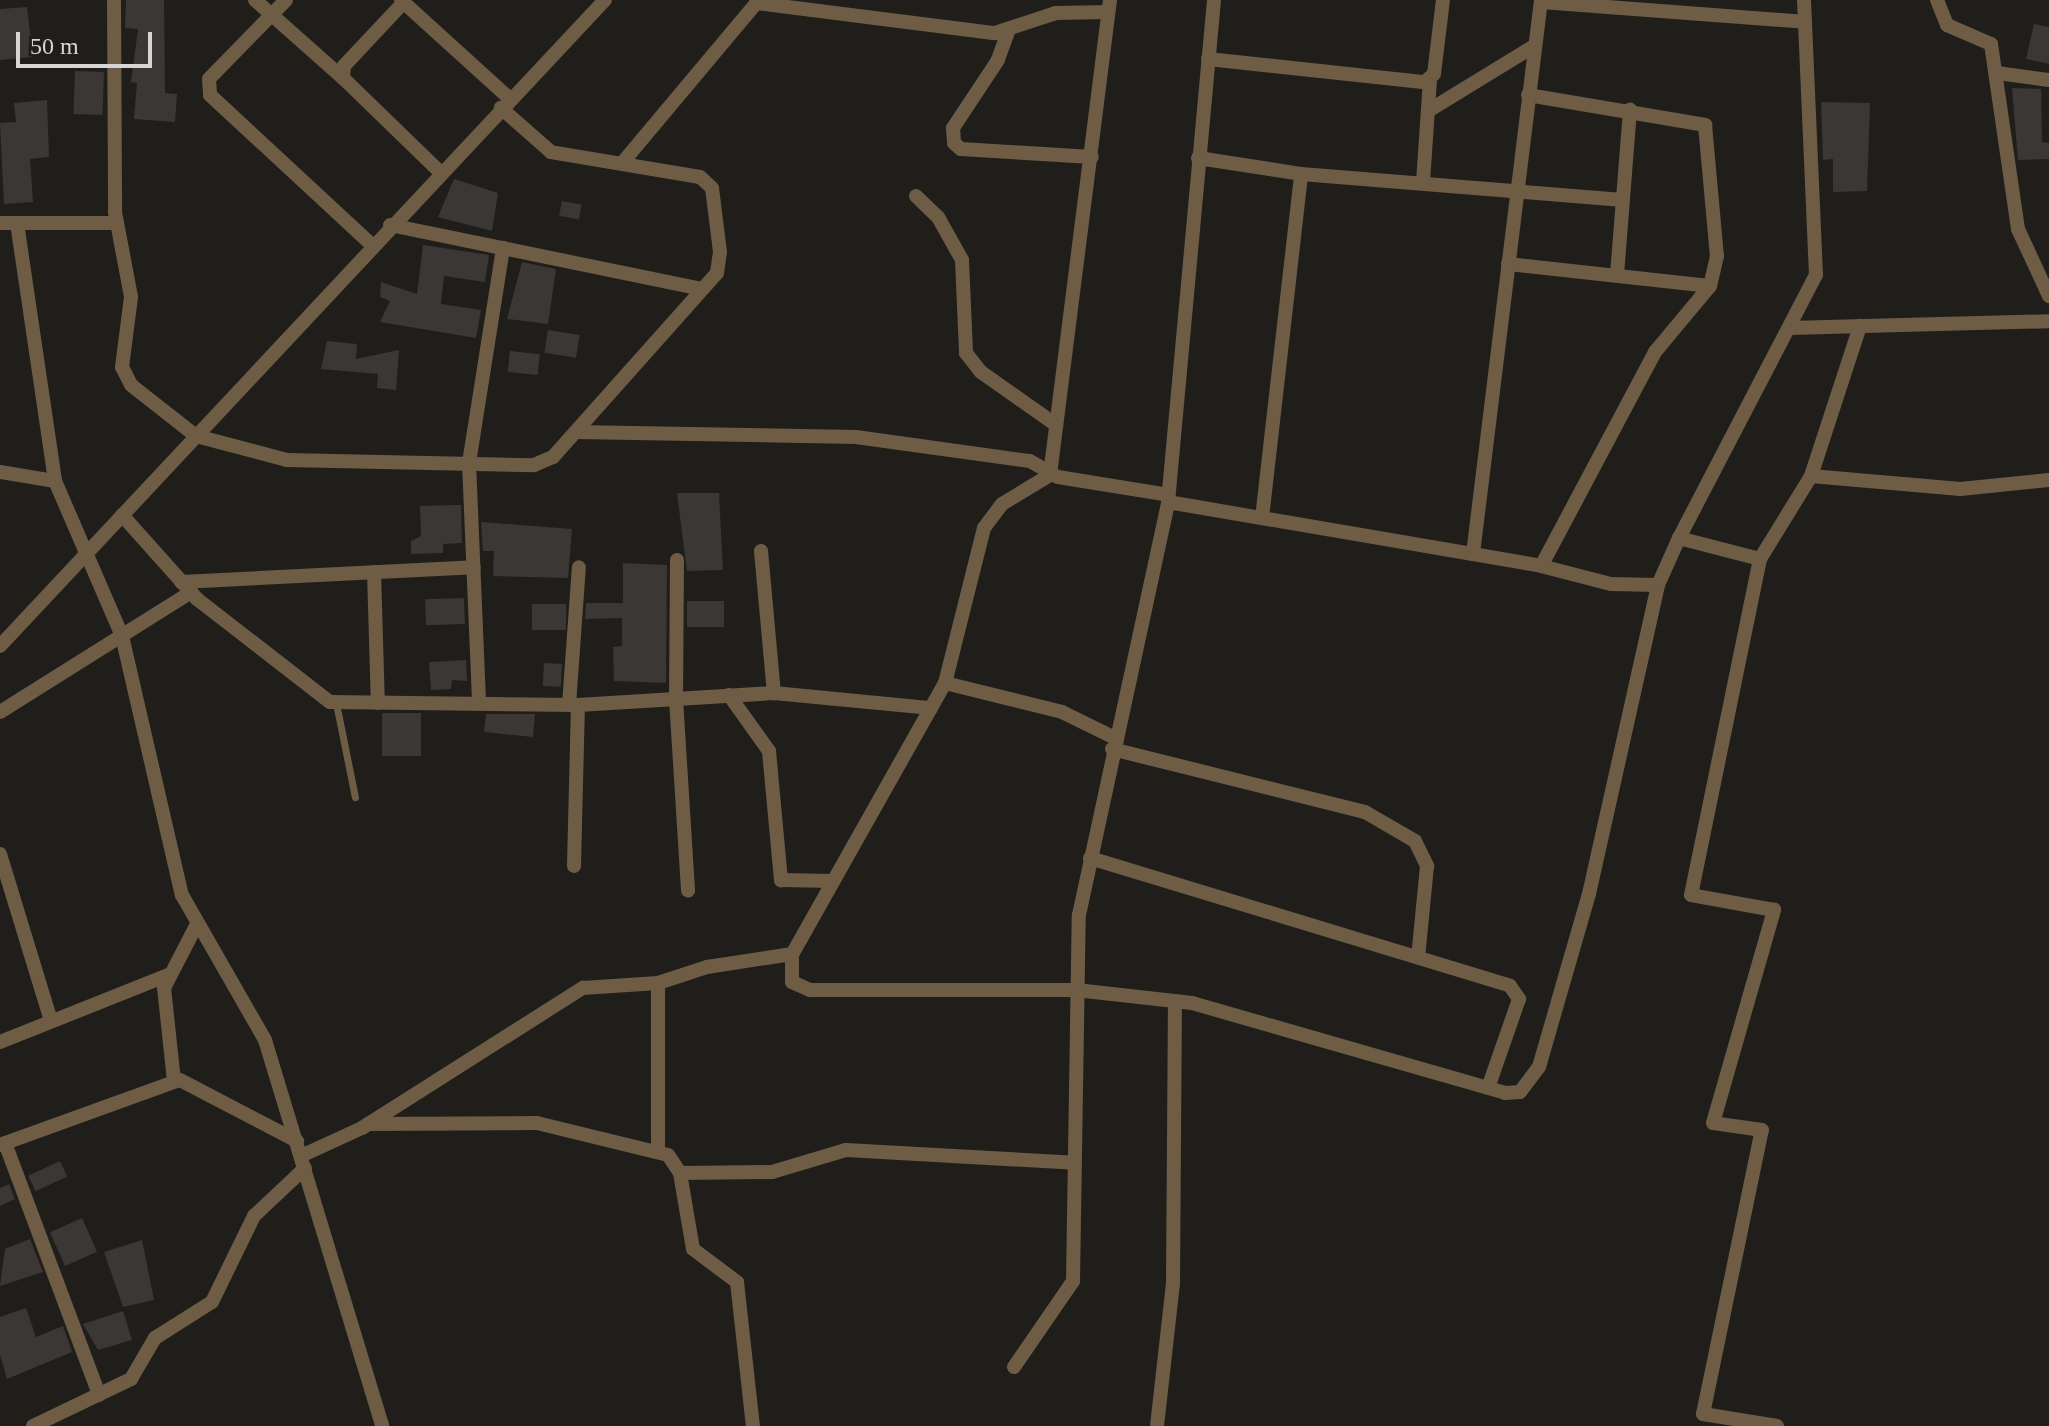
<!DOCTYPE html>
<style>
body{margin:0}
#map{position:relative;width:2049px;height:1426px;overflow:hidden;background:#201e1b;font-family:"Times New Roman",serif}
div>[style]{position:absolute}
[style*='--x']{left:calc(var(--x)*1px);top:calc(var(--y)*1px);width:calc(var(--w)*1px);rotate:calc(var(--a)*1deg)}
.building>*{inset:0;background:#3a3734;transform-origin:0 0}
.lane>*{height:7px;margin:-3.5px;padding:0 3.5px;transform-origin:3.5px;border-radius:3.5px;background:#6e5c44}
.street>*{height:14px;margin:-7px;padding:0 7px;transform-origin:7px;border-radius:7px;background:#6e5c44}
span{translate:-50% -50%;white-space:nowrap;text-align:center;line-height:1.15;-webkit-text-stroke:8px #201e1b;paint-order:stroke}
.scale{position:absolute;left:16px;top:32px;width:136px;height:36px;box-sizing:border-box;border:4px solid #d7d6d4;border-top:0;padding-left:10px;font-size:24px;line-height:28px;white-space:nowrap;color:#d7d6d4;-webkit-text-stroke:6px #201e1b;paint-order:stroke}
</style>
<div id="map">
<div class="building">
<div style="clip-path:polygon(126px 0,164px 0,165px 93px,177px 94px,175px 122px,134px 119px,137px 83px,131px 82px,138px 29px,125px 28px)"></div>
<div style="clip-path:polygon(27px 7px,33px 57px,0 60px,0 9px)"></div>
<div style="clip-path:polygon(2034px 24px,2049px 27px,2049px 64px,2026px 59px)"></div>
<div style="left:75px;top:71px;width:29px;height:43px;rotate:2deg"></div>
<div style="clip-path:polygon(2012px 88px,2041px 89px,2042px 142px,2049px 143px,2049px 159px,2018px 160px)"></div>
<div style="clip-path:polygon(47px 100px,49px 157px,30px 159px,33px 202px,4px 204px,0 123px,16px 122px,14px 103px)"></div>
<div style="clip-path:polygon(1821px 102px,1870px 103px,1867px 191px,1833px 192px,1833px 159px,1823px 160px)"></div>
<div style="clip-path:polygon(454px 179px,498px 193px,492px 231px,438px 217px)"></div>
<div style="left:562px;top:201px;width:20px;height:15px;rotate:11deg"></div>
<div style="clip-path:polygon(423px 245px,489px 255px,485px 282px,444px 276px,441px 304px,481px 310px,476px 338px,380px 322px,390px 301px,380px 297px,381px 282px,417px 294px)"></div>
<div style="clip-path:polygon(522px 262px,556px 269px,548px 324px,507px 319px)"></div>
<div style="left:548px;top:330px;width:32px;height:23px;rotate:9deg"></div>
<div style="clip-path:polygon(327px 341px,357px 344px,356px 359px,399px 350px,396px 390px,377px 388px,378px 374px,321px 369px)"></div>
<div style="left:510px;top:351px;width:30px;height:21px;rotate:6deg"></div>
<div style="clip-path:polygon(677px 493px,719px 493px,723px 570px,687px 571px)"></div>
<div style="clip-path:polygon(455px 505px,461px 505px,462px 543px,443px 544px,443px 553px,411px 554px,411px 541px,421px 536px,420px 506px)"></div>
<div style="clip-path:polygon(481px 522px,572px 529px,568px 578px,493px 576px,494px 551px,483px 551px)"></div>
<div style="clip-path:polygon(623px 563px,667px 565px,666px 683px,614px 681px,613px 647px,622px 646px,622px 618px,585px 619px,586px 603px,623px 603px)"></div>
<div style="left:464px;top:598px;width:26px;height:39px;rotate:88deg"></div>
<div style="left:724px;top:601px;width:26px;height:37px;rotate:90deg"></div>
<div style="left:532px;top:604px;width:34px;height:26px"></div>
<div style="clip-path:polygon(466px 660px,467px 681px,452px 680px,451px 689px,431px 690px,429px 662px)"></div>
<div style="left:544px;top:663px;width:18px;height:23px;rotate:3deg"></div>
<div style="left:382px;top:713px;width:39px;height:43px"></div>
<div style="clip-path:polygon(486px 714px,535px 714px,533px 737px,484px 732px)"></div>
<div style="left:60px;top:1161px;width:17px;height:35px;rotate:65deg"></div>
<div style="clip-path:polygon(9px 1184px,15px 1199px,0 1206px,0 1188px)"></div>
<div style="left:82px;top:1218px;width:37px;height:35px;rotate:66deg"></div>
<div style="clip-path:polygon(30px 1239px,43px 1272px,0 1286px,5px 1249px)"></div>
<div style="clip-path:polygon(142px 1240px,154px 1300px,123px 1307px,104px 1252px)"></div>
<div style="clip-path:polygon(26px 1308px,36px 1337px,63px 1326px,72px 1352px,7px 1379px,0 1355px,0 1317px)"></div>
<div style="clip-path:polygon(123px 1311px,132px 1340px,98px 1350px,83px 1324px)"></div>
</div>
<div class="lane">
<div style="--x:336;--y:703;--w:96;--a:78.6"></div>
</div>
<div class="street">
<div style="--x:114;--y:0;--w:212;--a:89.7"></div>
<div style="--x:115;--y:212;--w:86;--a:79.3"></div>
<div style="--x:131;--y:297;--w:71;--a:97.3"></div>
<div style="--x:122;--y:367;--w:20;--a:63"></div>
<div style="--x:131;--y:385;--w:83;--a:38.1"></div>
<div style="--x:196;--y:436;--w:94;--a:14.8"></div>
<div style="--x:287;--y:460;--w:247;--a:1.2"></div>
<div style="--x:534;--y:465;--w:21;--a:-23"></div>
<div style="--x:553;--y:457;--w:246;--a:-48.3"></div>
<div style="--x:717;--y:273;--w:21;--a:-82"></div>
<div style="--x:720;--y:252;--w:64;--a:-97.1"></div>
<div style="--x:712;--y:188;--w:16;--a:-137"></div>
<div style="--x:700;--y:177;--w:151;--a:-170.5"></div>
<div style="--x:551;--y:152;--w:67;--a:-138.7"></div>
<div style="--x:255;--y:0;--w:118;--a:41.6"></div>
<div style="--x:286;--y:0;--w:110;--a:134.3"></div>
<div style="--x:209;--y:79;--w:16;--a:86"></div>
<div style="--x:210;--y:95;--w:219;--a:42.8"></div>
<div style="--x:401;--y:0;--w:147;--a:42.2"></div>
<div style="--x:1110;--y:0;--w:479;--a:97.2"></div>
<div style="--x:1050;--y:475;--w:56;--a:148.9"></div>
<div style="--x:1002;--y:504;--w:30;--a:127"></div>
<div style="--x:984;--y:528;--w:160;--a:104.1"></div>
<div style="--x:945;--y:683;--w:311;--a:119.4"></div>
<div style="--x:792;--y:954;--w:28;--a:90"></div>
<div style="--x:792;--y:982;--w:20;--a:24"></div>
<div style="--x:810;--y:990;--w:266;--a:0"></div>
<div style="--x:1076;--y:990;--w:117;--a:6.4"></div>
<div style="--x:1192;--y:1003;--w:326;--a:16"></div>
<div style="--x:1505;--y:1093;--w:15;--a:-4"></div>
<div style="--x:1520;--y:1092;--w:31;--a:-53"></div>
<div style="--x:1539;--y:1067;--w:180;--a:-73.9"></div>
<div style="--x:1589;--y:894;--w:317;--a:-77.4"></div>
<div style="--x:1658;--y:585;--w:51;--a:-65.9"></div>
<div style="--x:1937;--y:0;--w:27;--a:68"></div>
<div style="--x:1947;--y:25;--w:48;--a:23.4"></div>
<div style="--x:1991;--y:44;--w:187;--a:81.7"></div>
<div style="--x:2018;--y:229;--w:74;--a:65.2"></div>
<div style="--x:404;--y:2;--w:88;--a:133.2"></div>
<div style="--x:344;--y:66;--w:12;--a:95"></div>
<div style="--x:343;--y:78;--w:135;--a:44.1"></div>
<div style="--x:1541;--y:2;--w:265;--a:4.3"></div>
<div style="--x:756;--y:3;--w:241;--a:7.2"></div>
<div style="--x:995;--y:33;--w:64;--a:-18.2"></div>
<div style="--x:1056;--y:13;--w:52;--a:-1.1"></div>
<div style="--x:1008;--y:32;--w:30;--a:110"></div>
<div style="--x:998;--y:60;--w:82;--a:123.5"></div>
<div style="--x:953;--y:128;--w:15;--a:86"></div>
<div style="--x:954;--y:143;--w:9;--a:41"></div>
<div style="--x:961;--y:149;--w:131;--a:3.5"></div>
<div style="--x:1208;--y:59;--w:218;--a:6.1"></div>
<div style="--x:1425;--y:82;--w:12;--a:-42"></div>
<div style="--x:1434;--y:74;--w:75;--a:-83.1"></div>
<div style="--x:1997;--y:73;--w:52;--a:7.7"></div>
<div style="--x:1528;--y:95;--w:180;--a:9.6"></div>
<div style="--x:1705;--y:125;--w:132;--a:84.8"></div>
<div style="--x:1717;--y:256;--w:31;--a:103"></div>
<div style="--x:1710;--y:286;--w:86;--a:129.8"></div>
<div style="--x:1655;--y:352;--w:242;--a:118"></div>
<div style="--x:1428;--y:111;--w:124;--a:-31.5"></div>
<div style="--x:1198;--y:158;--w:104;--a:8.8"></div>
<div style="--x:1301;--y:174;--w:323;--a:4.6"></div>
<div style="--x:623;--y:162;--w:212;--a:-50"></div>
<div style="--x:1423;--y:182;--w:102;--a:-86.1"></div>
<div style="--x:916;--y:196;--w:30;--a:44"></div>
<div style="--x:938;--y:217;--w:49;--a:60.8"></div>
<div style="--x:962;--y:260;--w:93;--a:87.5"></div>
<div style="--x:966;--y:353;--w:24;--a:52"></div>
<div style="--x:981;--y:372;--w:92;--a:35.2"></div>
<div style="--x:0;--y:223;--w:117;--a:0"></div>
<div style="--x:17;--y:223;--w:261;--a:81.6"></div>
<div style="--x:55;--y:481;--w:169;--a:66.6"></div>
<div style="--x:122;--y:636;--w:266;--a:77"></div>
<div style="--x:182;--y:895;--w:167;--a:60.2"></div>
<div style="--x:265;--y:1040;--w:403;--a:73.1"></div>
<div style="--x:390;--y:225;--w:319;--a:11.6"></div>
<div style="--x:1508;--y:264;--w:203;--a:6.2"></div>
<div style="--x:1617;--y:275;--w:166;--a:-85.5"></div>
<div style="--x:1789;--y:328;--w:260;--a:-1.5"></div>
<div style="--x:576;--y:432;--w:280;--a:1"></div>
<div style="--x:856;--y:437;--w:176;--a:7.9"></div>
<div style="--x:1030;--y:461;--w:32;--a:30"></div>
<div style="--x:1058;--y:477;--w:112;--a:9.2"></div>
<div style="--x:0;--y:472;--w:56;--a:9.3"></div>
<div style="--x:1811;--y:476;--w:150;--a:5"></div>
<div style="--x:1960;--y:489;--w:89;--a:-5.8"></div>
<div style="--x:1168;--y:502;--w:378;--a:9.7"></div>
<div style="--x:1541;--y:566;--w:72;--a:14.4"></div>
<div style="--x:1611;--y:584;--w:47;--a:1.2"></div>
<div style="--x:122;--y:515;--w:113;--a:48.2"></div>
<div style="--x:197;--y:599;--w:168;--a:37.8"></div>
<div style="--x:330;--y:702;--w:248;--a:0.7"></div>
<div style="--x:578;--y:705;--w:196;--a:-3.5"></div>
<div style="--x:774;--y:693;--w:158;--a:5.5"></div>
<div style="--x:1262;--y:518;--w:346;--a:-83.5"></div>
<div style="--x:761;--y:551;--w:143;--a:84.8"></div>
<div style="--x:1473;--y:554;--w:558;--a:-83"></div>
<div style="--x:1760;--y:559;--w:97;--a:-58.4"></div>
<div style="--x:1811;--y:476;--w:158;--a:-71.9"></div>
<div style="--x:677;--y:560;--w:139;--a:90.4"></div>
<div style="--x:676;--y:699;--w:192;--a:86.4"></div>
<div style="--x:374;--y:572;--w:131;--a:88.3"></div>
<div style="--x:181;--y:582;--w:293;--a:-2.9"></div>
<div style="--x:0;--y:646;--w:885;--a:-46.88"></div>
<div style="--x:945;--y:683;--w:121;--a:13.9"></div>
<div style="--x:1062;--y:712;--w:59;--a:26.1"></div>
<div style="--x:729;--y:695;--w:69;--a:54.5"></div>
<div style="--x:769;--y:751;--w:130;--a:84.7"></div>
<div style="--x:781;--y:880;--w:52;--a:1.1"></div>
<div style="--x:479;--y:701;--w:238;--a:-92.4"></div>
<div style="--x:469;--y:463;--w:218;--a:-81"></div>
<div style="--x:569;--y:705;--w:138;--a:-85.9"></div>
<div style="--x:0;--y:712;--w:226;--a:-32.1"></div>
<div style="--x:1112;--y:749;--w:261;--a:14"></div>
<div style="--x:1365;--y:812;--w:58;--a:30.1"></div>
<div style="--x:1415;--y:841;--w:28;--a:64"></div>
<div style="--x:1427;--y:866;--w:92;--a:95.6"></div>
<div style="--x:0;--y:854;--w:171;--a:73"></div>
<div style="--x:1090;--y:858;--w:439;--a:16.9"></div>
<div style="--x:1510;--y:986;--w:16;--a:55"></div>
<div style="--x:1519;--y:999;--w:94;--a:109.2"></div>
<div style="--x:574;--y:866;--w:161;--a:-88.6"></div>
<div style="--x:0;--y:1042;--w:181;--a:-21.7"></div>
<div style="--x:174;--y:1081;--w:94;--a:-96.1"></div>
<div style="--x:164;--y:988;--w:72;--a:-62.7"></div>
<div style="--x:368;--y:1124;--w:169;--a:-0.3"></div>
<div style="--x:537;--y:1123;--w:135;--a:13.7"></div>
<div style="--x:668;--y:1155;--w:22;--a:56"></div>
<div style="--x:680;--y:1173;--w:77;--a:80.3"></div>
<div style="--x:693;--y:1249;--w:55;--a:36.9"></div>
<div style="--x:737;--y:1282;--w:145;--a:83.7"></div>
<div style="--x:5;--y:1143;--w:269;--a:69.5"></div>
<div style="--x:0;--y:1145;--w:191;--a:-19.9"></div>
<div style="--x:180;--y:1080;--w:132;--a:27.5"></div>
<div style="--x:658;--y:1150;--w:167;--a:-90"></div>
<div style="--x:301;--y:1156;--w:67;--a:-24.7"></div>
<div style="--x:362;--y:1128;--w:262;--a:-32.4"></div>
<div style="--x:583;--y:988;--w:75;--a:-3.8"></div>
<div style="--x:658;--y:983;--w:52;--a:-18.1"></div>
<div style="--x:707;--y:967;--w:86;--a:-8.7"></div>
<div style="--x:680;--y:1173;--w:92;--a:-0.6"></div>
<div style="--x:772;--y:1172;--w:77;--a:-16.6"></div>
<div style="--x:846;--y:1150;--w:229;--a:3.2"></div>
<div style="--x:1014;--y:1367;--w:104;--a:-55.5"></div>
<div style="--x:1073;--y:1281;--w:366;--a:-89.1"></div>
<div style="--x:1079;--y:915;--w:422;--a:-77.8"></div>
<div style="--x:1168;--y:502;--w:504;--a:-84.76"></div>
<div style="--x:33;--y:1426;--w:109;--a:-25.6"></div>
<div style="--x:131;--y:1379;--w:48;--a:-59.7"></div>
<div style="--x:155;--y:1338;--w:67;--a:-32.3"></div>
<div style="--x:212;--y:1302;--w:96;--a:-64"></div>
<div style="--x:254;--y:1216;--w:70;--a:-43.3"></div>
<div style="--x:1157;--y:1426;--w:144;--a:-83.6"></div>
<div style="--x:1173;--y:1283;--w:282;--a:-89.6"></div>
<div style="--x:1777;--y:1426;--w:75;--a:-170.8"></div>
<div style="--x:1703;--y:1414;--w:290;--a:-78.3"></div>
<div style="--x:1762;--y:1130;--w:49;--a:-171.9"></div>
<div style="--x:1713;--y:1123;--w:222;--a:-74"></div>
<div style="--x:1774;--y:910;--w:84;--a:-169.8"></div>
<div style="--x:1691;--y:895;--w:343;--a:-78.4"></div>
<div style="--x:1760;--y:559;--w:84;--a:-165.5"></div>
<div style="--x:1679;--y:538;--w:297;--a:-62.5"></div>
<div style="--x:1816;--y:275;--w:275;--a:-92.5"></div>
</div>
<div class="scale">50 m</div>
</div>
